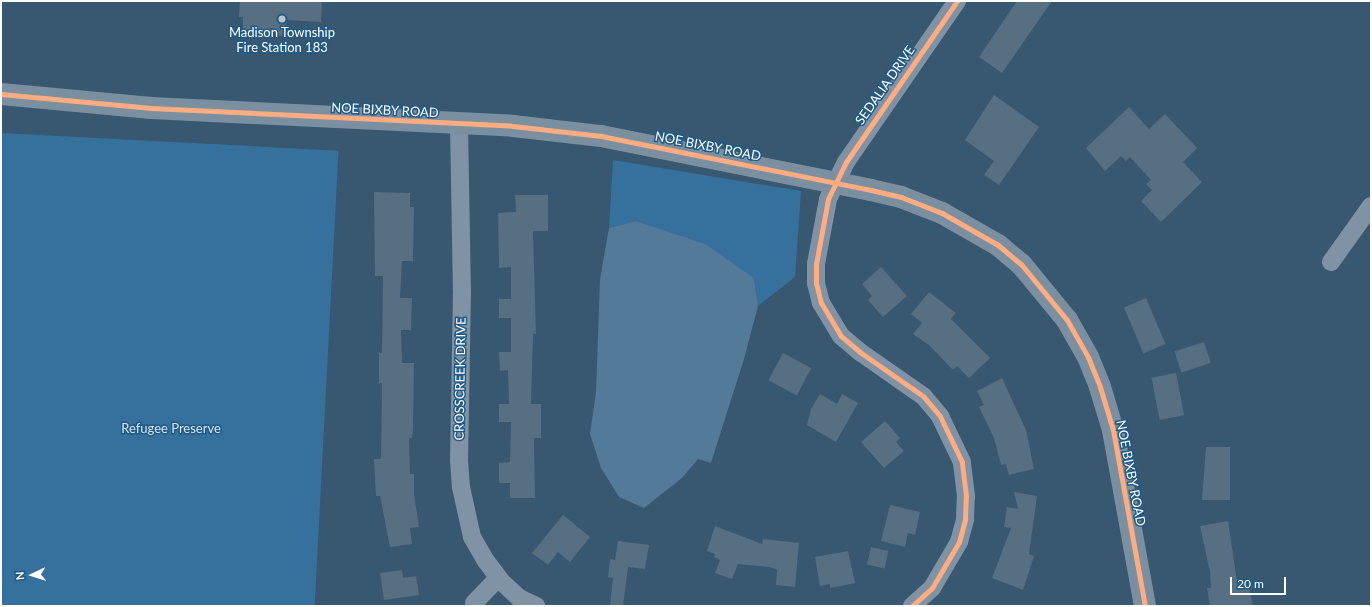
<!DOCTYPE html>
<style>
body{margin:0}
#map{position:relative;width:1372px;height:607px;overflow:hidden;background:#385770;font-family:Lato,sans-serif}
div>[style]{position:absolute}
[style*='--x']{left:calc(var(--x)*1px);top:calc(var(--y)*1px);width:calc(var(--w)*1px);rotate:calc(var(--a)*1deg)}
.green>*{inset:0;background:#36709c;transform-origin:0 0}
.water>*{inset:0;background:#537a98}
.building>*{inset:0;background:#566f82;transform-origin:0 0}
.street>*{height:18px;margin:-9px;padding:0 9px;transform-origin:9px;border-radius:9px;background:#7f93a5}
.secondary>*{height:22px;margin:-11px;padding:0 11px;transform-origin:11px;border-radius:11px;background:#7a90a1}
.cycleway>*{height:5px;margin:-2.5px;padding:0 2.5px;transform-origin:2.5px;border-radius:2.5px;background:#ffac80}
.dots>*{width:11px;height:11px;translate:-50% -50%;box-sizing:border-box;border:2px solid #225a86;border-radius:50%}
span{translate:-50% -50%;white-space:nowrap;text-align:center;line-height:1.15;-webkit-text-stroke:3px #225a86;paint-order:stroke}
.poi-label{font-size:13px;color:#fff}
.street-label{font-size:13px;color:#fff}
.park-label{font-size:13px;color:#d0e7f7}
.frame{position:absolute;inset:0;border:2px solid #fff;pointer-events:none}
.north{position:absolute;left:12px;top:555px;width:40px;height:40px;-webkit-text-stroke:3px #225a86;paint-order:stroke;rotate:266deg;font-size:11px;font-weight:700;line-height:16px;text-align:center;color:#fff}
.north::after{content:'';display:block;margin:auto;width:14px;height:18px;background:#fff;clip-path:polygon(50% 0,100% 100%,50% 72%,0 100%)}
.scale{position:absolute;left:1230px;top:577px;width:56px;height:18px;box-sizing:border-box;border:2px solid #fff;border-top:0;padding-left:5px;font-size:12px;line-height:14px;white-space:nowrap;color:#fff;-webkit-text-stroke:3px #225a86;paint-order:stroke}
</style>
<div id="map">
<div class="green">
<div style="left:1px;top:133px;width:338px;height:473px;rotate:3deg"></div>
<div style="clip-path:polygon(613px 160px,801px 191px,795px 277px,758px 306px,754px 278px,635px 221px,609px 228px)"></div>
</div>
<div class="water">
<div style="clip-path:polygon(635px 221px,705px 244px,754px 278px,758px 306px,744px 359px,711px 463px,698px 459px,682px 478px,644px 508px,619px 497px,601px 468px,590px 434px,596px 392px,600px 279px,609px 228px)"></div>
</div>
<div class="building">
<div style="clip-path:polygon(240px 1px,322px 1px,321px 22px,286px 20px,286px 36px,243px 34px,243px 17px,239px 17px)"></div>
<div style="clip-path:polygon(1017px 1px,1052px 1px,1002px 73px,979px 57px)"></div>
<div style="clip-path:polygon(994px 95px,1039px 127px,999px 185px,984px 175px,994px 161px,965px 140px)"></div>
<div style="clip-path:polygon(1129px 107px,1149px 129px,1165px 114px,1197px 148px,1183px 162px,1202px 182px,1161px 222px,1141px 201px,1152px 190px,1146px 184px,1151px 180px,1130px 157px,1126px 161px,1121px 156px,1105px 171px,1086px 148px)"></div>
<div style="clip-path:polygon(374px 192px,410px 193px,410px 207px,414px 207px,413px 261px,402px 261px,400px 298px,412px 298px,411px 330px,401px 330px,402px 363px,414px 363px,413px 429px,412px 438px,409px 438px,410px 474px,414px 474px,414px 494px,419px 527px,410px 528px,412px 544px,390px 547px,380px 496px,376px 496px,374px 459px,381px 459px,382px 383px,379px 383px,379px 353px,382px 353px,383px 276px,375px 276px)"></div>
<div style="clip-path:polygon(515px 195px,548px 195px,548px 231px,533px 231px,536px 334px,533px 334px,531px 404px,541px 404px,541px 438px,534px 438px,535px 498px,510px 498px,510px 483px,499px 483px,499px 463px,510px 462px,511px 422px,499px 422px,499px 404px,509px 404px,508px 370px,500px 371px,499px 352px,511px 352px,511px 318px,499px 318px,499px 299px,511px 299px,511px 267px,499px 268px,498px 213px,516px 212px)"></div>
<div style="clip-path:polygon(881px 267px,907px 296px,883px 317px,868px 300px,872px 296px,862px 284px)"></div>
<div style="clip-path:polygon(929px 292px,956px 313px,951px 319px,990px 358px,969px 378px,957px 366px,953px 370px,929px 345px,913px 334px,922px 323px,911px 314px)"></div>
<div style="left:1146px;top:298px;width:50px;height:24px;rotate:67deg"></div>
<div style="left:1204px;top:342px;width:22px;height:31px;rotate:72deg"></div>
<div style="left:783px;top:353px;width:32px;height:31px;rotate:28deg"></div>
<div style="left:1176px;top:373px;width:43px;height:25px;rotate:79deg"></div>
<div style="clip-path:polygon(1002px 378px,1026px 430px,1034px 469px,1009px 475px,1006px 464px,1001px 465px,994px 438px,979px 407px,984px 405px,977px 391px)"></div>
<div style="clip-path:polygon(820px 394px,837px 404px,842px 394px,858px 403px,836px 442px,807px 425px,811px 409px)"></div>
<div style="clip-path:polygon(885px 421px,900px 438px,896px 442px,904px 451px,884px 468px,861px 442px)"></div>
<div style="clip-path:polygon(1206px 447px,1230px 447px,1230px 500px,1202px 500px)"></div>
<div style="clip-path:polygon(1014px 492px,1037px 496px,1029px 554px,1034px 556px,1023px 590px,992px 578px,1011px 528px,1004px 527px,1007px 507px,1018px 509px)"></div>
<div style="clip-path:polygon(890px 505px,920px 512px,915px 535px,908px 533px,905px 547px,881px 541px)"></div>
<div style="clip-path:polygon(563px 515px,590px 537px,570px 562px,558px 552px,548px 565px,532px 553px)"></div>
<div style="clip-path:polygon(1228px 521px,1238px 588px,1249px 587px,1253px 606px,1210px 606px,1207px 588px,1211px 588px,1210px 572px,1200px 526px)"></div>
<div style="clip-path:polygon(715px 526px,762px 544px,763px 539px,799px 543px,795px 587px,776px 585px,777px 570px,770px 567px,738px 564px,732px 579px,715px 573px,720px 560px,714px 557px,715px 554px,707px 551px)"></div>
<div style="clip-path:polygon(618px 541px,649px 545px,645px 569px,628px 567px,623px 606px,610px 605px,613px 578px,608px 577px,610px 559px,615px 560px)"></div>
<div style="left:871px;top:547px;width:18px;height:18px;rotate:13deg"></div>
<div style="clip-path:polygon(848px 551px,855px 583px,830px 588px,830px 584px,820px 586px,815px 557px)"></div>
<div style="clip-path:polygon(402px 570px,403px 578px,416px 576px,419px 595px,384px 600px,380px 573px)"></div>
</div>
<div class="street">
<div style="--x:459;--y:124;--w:166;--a:89"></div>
<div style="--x:462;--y:290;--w:170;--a:91"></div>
<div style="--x:459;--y:460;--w:27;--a:86"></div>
<div style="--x:461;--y:487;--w:51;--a:77.6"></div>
<div style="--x:472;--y:537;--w:28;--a:60"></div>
<div style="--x:486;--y:561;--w:26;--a:53"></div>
<div style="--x:502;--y:582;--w:23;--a:43"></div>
<div style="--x:519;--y:598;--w:19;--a:25"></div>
<div style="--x:1331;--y:262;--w:69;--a:-54.5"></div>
<div style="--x:474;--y:603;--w:35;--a:-46"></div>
<div style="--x:912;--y:606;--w:27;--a:-42"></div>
<div style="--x:932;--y:588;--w:53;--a:-59.6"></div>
<div style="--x:959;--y:542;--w:24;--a:-75"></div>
<div style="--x:965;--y:519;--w:23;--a:-88"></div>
<div style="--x:966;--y:496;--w:34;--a:-97"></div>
<div style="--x:962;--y:462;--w:51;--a:-115.6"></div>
<div style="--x:940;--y:416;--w:26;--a:-130"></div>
<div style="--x:923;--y:396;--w:77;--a:-145.1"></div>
<div style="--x:860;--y:352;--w:25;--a:-140"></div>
<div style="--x:841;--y:336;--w:39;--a:-121"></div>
<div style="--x:821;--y:303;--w:21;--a:-104"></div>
<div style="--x:816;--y:283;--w:19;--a:-90"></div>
<div style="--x:816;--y:264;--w:66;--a:-79.5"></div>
<div style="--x:828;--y:199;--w:41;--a:-64.1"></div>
<div style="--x:846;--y:162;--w:196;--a:-55.4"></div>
</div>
<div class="secondary">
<div style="--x:1;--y:94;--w:151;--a:5.3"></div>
<div style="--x:151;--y:108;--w:362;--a:2.8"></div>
<div style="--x:513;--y:126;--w:89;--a:6.5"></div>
<div style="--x:601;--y:136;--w:275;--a:11.3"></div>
<div style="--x:871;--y:190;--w:31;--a:13"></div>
<div style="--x:901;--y:197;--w:44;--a:21.3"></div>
<div style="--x:942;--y:213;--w:64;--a:29.7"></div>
<div style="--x:998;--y:245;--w:30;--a:40"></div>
<div style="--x:1021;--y:264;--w:72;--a:50.6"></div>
<div style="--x:1067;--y:320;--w:43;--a:60.4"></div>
<div style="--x:1088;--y:357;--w:32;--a:68"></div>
<div style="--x:1100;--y:387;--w:45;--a:73.2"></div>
<div style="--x:1113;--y:430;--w:179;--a:79.7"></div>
</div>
<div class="cycleway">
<div style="--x:1;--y:94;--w:151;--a:5.3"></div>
<div style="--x:151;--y:108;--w:362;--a:2.8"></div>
<div style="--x:513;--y:126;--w:89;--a:6.5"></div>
<div style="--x:601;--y:136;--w:275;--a:11.3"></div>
<div style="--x:871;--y:190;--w:31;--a:13"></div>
<div style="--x:901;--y:197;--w:44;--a:21.3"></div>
<div style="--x:942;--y:213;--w:64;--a:29.7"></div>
<div style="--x:998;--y:245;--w:30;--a:40"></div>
<div style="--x:1021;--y:264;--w:72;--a:50.6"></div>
<div style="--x:1067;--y:320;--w:43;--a:60.4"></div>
<div style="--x:1088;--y:357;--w:32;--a:68"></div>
<div style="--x:1100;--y:387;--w:45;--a:73.2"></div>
<div style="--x:1113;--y:430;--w:179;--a:79.7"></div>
<div style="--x:912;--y:606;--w:27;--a:-42"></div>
<div style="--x:932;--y:588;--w:53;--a:-59.6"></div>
<div style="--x:959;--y:542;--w:24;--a:-75"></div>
<div style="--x:965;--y:519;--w:23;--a:-88"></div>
<div style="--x:966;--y:496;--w:34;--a:-97"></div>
<div style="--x:962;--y:462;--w:51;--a:-115.6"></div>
<div style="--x:940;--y:416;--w:26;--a:-130"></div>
<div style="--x:923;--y:396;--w:77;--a:-145.1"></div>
<div style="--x:860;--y:352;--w:25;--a:-140"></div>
<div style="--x:841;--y:336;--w:39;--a:-121"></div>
<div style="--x:821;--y:303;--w:21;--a:-104"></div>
<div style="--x:816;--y:283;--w:19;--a:-90"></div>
<div style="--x:816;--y:264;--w:66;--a:-79.5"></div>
<div style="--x:828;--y:199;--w:41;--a:-64.1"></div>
<div style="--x:846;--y:162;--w:196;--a:-55.4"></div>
</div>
<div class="dots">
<div style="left:282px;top:19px;background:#b9c4cd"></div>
</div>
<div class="poi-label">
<span style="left:282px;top:40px">Madison Township<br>Fire Station 183</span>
</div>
<div class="street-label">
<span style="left:885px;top:85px;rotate:-55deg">SEDALIA DRIVE</span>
<span style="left:385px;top:110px;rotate:3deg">NOE BIXBY ROAD</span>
<span style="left:708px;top:146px;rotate:11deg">NOE BIXBY ROAD</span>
<span style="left:460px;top:379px;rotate:-89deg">CROSSCREEK DRIVE</span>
<span style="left:1131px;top:473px;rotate:79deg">NOE BIXBY ROAD</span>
</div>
<div class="park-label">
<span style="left:171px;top:428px">Refugee Preserve</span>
</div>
<div class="frame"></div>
<div class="north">N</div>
<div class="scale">20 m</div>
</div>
